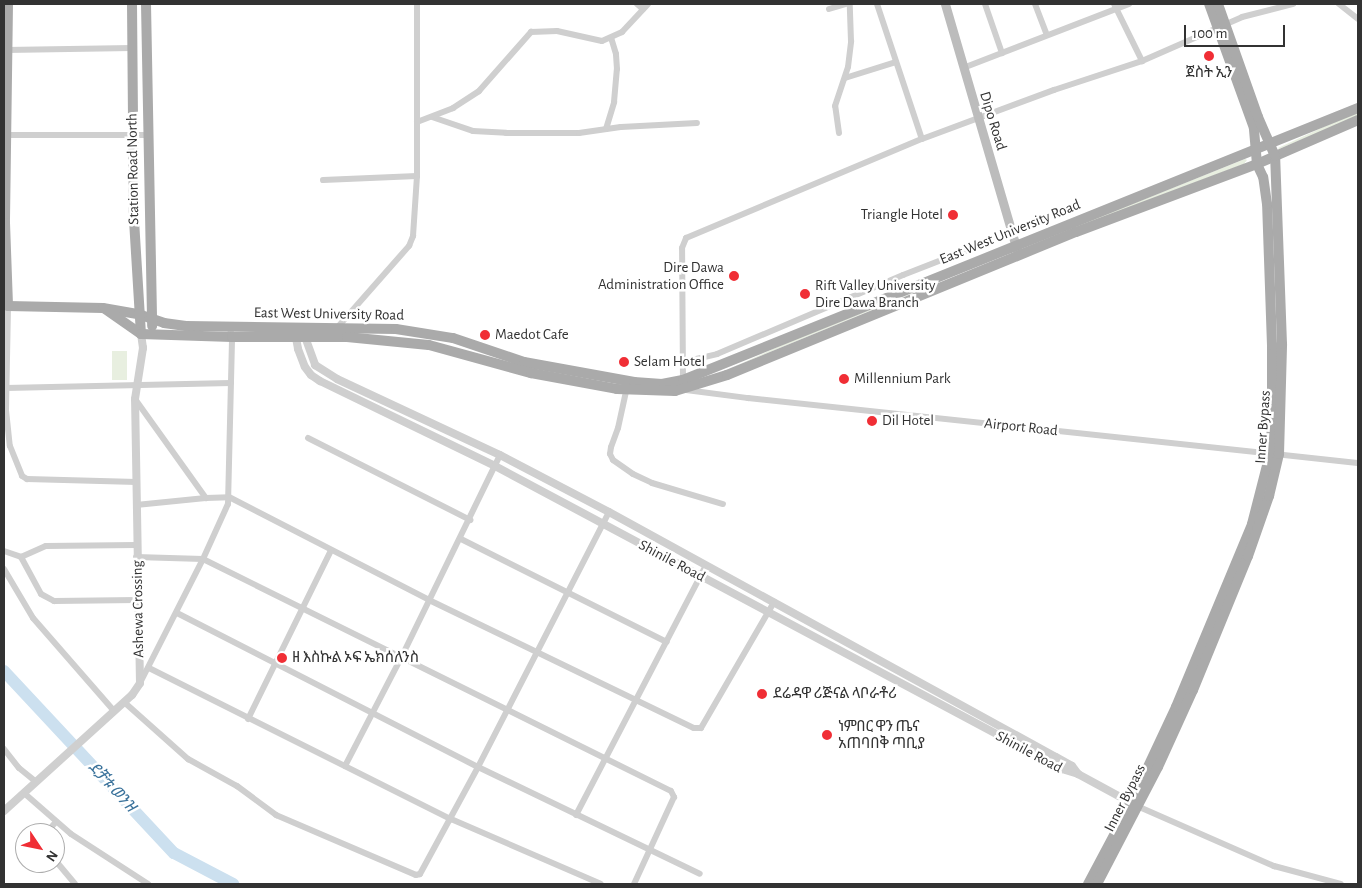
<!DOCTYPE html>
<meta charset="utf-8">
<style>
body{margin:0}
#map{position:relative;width:1362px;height:888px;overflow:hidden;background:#fff;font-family:"Alegreya Sans","Noto Sans Ethiopic",sans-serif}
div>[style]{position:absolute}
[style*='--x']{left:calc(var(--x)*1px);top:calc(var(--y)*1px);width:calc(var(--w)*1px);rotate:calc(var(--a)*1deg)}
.green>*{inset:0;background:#e8efe0;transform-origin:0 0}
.river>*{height:12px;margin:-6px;padding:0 6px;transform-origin:6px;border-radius:6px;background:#cce0ef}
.minor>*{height:6px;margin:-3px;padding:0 3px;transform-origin:3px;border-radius:3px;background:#cfcfcf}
.tertiary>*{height:8px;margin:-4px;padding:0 4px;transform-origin:4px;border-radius:4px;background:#cfcfcf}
.secondary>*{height:9px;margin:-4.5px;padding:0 4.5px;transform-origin:4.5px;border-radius:4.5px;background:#bcbcbc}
.primary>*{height:10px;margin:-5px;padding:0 5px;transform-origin:5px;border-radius:5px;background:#aaa}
.dots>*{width:14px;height:14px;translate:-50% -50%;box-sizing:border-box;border:2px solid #fff;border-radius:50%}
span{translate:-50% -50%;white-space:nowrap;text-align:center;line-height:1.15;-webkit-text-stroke:5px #fff;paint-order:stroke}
.poi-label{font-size:15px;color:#323232}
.right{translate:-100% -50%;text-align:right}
.left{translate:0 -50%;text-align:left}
.street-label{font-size:15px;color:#323232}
.water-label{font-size:16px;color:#3a729b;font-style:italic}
.frame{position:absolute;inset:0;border:5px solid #323232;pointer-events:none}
.north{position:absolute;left:15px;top:823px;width:50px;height:50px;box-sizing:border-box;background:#fff;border:1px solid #adadad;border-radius:50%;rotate:124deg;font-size:14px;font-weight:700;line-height:20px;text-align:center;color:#323232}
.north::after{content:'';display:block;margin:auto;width:18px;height:22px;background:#f02e35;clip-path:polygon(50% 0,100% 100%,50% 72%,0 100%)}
.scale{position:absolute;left:1184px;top:25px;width:101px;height:22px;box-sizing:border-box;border:2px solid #323232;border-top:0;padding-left:6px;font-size:15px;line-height:18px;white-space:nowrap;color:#323232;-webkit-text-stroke:4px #fff;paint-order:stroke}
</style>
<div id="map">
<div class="green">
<div style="clip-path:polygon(1358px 111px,1358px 116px,1279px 149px,1278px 148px)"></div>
<div style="clip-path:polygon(1245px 159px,1247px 160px,1244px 164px,1027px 246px)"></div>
<div style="clip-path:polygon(930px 286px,731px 368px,791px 341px)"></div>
<div style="left:112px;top:351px;width:15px;height:29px"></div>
</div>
<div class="river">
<div style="--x:4;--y:671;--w:249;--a:47"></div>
<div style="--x:174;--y:853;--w:67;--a:27.7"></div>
</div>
<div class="minor">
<div style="--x:637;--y:4;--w:8;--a:40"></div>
<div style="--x:877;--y:4;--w:142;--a:71.6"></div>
<div style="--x:985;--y:4;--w:52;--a:70.9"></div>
<div style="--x:1035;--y:4;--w:33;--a:69"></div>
<div style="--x:1114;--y:4;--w:64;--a:63.8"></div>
<div style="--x:1339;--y:4;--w:24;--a:38"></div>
<div style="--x:829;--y:9;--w:17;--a:-17"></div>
<div style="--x:6;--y:50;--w:126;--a:-0.9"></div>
<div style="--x:963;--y:68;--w:178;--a:-21.1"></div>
<div style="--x:845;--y:78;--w:53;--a:-17.4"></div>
<div style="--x:432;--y:117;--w:43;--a:18.9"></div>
<div style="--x:473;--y:131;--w:33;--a:3"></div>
<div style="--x:506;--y:133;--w:73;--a:0"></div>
<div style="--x:579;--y:133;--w:42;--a:-8.1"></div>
<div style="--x:621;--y:127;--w:76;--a:-3"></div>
<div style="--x:417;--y:122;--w:39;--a:-21"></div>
<div style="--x:453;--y:108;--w:31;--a:-33"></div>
<div style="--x:479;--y:91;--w:79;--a:-48.6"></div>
<div style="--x:531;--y:32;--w:26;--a:-2"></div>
<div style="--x:557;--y:31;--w:46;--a:12.5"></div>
<div style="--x:602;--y:41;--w:22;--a:-24"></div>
<div style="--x:622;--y:32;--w:38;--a:-47"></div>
<div style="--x:606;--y:129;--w:28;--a:-73"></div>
<div style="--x:614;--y:102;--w:33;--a:-85"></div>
<div style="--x:617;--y:69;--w:15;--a:-94"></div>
<div style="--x:616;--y:54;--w:17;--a:-107"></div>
<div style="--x:839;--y:133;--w:27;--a:-98"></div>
<div style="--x:835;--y:106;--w:41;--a:-71.6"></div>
<div style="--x:848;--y:67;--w:26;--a:-83"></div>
<div style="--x:851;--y:41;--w:37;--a:-92"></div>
<div style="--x:4;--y:135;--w:143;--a:0"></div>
<div style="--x:323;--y:180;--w:94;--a:-2.4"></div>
<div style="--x:8;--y:306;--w:104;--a:91.1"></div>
<div style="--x:6;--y:410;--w:36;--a:84"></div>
<div style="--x:10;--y:446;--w:32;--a:68"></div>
<div style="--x:22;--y:476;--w:6;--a:31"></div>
<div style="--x:27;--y:479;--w:110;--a:1.6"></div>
<div style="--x:336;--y:329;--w:111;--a:-48.7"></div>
<div style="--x:409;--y:246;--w:11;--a:-68"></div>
<div style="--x:413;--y:236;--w:60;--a:-86.2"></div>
<div style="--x:417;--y:176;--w:172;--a:-90"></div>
<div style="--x:683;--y:362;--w:35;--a:-13"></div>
<div style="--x:717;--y:354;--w:202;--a:-23"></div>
<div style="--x:903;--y:275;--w:116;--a:-21.3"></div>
<div style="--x:683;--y:381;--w:133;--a:-90.4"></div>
<div style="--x:682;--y:248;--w:11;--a:-68"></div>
<div style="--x:686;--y:238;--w:256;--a:-22.8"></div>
<div style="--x:922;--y:139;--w:141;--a:-20.4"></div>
<div style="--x:1054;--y:90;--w:93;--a:-18.2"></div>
<div style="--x:1142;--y:61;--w:109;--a:-23.7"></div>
<div style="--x:1242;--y:17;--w:53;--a:-14.3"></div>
<div style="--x:627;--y:387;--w:42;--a:102.4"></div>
<div style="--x:618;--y:428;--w:20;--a:110"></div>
<div style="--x:611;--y:447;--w:7;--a:98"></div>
<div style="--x:610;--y:454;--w:7;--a:63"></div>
<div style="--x:613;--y:460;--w:24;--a:35"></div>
<div style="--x:633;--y:474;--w:21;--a:25"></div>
<div style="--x:652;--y:483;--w:74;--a:16.5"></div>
<div style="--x:6;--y:388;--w:225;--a:-1.3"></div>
<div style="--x:686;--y:390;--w:63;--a:7.4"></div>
<div style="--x:748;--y:398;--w:613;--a:6.08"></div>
<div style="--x:135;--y:399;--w:122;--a:54.4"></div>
<div style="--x:206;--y:498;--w:23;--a:-2"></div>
<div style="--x:229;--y:497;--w:225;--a:27.2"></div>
<div style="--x:429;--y:600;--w:294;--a:25.8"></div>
<div style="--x:694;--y:728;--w:7;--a:0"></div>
<div style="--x:701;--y:728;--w:146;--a:-59.9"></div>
<div style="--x:308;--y:438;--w:182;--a:26.8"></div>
<div style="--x:136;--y:505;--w:70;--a:-5.7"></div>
<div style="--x:461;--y:539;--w:230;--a:26.6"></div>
<div style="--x:4;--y:551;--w:18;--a:19"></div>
<div style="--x:21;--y:557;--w:42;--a:61.6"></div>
<div style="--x:41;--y:594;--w:15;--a:28"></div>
<div style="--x:54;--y:601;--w:83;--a:-0.7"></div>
<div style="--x:21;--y:557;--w:27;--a:-24"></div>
<div style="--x:46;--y:546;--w:90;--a:-0.6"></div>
<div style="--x:136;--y:557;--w:67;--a:1.7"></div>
<div style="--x:203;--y:559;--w:522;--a:26.37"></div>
<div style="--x:671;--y:791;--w:7;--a:63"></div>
<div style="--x:674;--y:797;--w:96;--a:114.7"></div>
<div style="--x:4;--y:569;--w:57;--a:59.4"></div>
<div style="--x:33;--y:618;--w:123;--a:48.9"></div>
<div style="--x:177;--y:613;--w:338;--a:27.1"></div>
<div style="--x:478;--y:767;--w:246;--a:25.7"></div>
<div style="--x:149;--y:668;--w:338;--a:26.6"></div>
<div style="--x:451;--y:819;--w:163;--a:23.4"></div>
<div style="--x:140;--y:683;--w:139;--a:-63.1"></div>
<div style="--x:203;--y:559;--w:60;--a:-65.6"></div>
<div style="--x:228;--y:504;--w:167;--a:-88.6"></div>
<div style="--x:232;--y:337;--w:9;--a:-103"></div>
<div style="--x:124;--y:702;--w:86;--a:41.7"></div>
<div style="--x:188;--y:759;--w:56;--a:28.9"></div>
<div style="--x:237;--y:786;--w:49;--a:36.6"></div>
<div style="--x:276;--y:815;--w:152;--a:23.2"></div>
<div style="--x:416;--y:875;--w:4;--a:-14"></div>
<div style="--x:420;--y:874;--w:122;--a:-61.5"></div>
<div style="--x:478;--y:767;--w:287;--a:-62.8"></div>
<div style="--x:248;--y:719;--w:188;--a:-63.8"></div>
<div style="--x:4;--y:749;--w:24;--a:52"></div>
<div style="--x:19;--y:768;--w:22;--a:39"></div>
<div style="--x:345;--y:766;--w:124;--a:-62.6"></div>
<div style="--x:402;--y:656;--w:224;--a:-64"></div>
<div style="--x:24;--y:793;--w:62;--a:41.1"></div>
<div style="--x:71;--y:834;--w:92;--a:33"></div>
<div style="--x:1137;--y:806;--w:150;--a:23.7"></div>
<div style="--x:1274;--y:866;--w:69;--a:15"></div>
<div style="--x:576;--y:815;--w:282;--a:-62.5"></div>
<div style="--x:46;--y:833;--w:15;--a:-48"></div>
<div style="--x:55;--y:860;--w:31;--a:50"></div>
</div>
<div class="tertiary">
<div style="--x:295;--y:333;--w:16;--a:79"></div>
<div style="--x:298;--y:349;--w:19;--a:69"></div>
<div style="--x:305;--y:367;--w:10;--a:53"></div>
<div style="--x:311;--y:375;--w:11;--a:34"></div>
<div style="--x:320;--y:381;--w:195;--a:25.9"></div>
<div style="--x:495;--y:466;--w:643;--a:28.12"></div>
<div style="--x:1062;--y:769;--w:17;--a:17"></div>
<div style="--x:1078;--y:774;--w:65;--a:28.5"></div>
<div style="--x:304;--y:334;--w:33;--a:70"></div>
<div style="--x:315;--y:365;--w:26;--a:32"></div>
<div style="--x:337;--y:379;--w:180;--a:25"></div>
<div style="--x:500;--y:455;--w:123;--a:27.6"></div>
<div style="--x:609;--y:512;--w:510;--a:28.73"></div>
<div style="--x:1056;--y:757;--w:18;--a:29"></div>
<div style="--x:1072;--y:766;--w:10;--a:53"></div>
<div style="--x:4;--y:811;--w:173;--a:-42.2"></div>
<div style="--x:132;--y:695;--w:14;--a:-56"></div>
<div style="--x:140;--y:683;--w:284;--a:-91"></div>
<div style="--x:135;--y:399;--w:52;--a:-81.1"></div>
<div style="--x:143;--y:348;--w:14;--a:-98"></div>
</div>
<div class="secondary">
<div style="--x:945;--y:4;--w:257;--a:73.7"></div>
</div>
<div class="primary">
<div style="--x:8;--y:4;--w:219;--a:90.8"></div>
<div style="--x:5;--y:223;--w:83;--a:87.9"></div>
<div style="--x:8;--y:306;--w:95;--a:1.2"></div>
<div style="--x:103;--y:308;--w:39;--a:10"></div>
<div style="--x:141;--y:315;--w:24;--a:19"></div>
<div style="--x:164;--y:323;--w:22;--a:8"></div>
<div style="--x:186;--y:326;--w:210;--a:0.8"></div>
<div style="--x:396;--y:329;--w:58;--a:9"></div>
<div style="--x:453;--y:338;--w:75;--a:18.7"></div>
<div style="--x:524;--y:362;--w:112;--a:10.3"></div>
<div style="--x:634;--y:382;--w:28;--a:4"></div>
<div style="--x:662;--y:384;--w:21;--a:-11"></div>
<div style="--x:683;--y:380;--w:728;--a:-21.95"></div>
<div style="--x:132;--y:4;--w:216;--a:89.5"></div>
<div style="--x:134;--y:220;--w:114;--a:86.5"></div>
<div style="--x:146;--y:4;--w:322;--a:88.9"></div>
<div style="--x:105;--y:309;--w:44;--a:34.8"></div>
<div style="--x:141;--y:334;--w:91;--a:1.9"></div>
<div style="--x:232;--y:337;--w:115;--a:0"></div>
<div style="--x:347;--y:337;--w:82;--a:5.6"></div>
<div style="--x:429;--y:345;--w:106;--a:15.4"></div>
<div style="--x:531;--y:373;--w:87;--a:10.5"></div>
<div style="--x:617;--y:389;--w:58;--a:2"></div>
<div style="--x:675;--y:391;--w:54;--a:-17.1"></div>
<div style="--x:727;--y:375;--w:377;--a:-22.3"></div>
<div style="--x:1076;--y:232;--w:193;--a:-20.6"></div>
<div style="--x:1257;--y:164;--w:110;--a:-23.5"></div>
<div style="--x:1088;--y:884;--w:92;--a:-62"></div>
<div style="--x:1131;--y:803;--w:106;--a:-64.9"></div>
<div style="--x:1176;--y:707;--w:198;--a:-67.4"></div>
<div style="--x:1252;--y:524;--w:72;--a:-75.6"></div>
<div style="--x:1270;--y:454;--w:28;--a:-86"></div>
<div style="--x:1272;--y:426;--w:81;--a:-90"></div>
<div style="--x:1272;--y:345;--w:141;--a:-92"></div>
<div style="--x:1267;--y:204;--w:27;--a:-98"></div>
<div style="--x:1263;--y:177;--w:14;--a:-115"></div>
<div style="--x:1257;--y:164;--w:36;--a:-95"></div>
<div style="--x:1254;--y:128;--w:132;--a:-109.9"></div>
<div style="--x:1097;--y:884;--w:132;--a:-62.5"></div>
<div style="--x:1158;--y:767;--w:85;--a:-65.6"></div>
<div style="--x:1193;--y:690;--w:145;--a:-67.7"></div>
<div style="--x:1248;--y:556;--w:64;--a:-70.7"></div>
<div style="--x:1269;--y:496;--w:43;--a:-76.6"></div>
<div style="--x:1279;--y:454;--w:110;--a:-88.4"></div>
<div style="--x:1282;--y:344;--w:188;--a:-92.1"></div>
<div style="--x:1275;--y:156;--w:43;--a:-113.6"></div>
<div style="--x:1258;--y:117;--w:120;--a:-109.5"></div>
</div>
<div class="dots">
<div style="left:1209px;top:56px;background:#f02e35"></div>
<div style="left:953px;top:215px;background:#f02e35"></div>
<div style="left:734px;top:276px;background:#f02e35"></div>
<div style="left:805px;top:294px;background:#f02e35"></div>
<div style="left:485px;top:335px;background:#f02e35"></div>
<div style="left:624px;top:362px;background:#f02e35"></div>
<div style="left:844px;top:379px;background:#f02e35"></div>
<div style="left:872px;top:421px;background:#f02e35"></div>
<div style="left:282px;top:658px;background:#f02e35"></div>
<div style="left:762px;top:694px;background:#f02e35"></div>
<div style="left:827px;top:735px;background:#f02e35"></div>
</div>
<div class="poi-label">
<span style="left:1209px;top:73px">ጀስት ኢን</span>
<span class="right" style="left:943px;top:215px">Triangle Hotel</span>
<span class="right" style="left:724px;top:276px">Dire Dawa<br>Administration Office</span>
<span class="left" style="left:815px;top:294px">Rift Valley University<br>Dire Dawa Branch</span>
<span class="left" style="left:495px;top:335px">Maedot Cafe</span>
<span class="left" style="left:634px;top:362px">Selam Hotel</span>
<span class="left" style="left:854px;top:379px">Millennium Park</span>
<span class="left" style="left:882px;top:421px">Dil Hotel</span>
<span class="left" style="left:292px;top:658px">ዘ እስኩል ኦፍ ኤክሰለንስ</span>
<span class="left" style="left:773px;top:694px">ደሬዳዋ ሪጅናል ላቦራቶሪ</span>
<span class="left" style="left:838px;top:735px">ነምበር ዋን ጤና<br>አጠባበቅ ጣቢያ</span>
</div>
<div class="street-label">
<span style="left:993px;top:121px;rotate:73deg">Dipo Road</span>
<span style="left:133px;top:169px;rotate:-91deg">Station Road North</span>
<span style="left:1010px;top:232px;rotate:-22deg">East West University Road</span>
<span style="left:329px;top:314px;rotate:1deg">East West University Road</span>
<span style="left:1021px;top:427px;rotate:6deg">Airport Road</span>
<span style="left:1263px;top:427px;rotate:-86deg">Inner Bypass</span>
<span style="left:672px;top:561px;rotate:28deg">Shinile Road</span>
<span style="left:138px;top:609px;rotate:-91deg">Ashewa Crossing</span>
<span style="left:1029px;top:752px;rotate:28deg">Shinile Road</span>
<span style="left:1125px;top:798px;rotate:-63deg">Inner Bypass</span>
</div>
<div class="water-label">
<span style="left:112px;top:787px;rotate:47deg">ደቻቱ ወንዝ</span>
</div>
<div class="frame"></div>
<div class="north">N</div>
<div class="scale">100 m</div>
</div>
